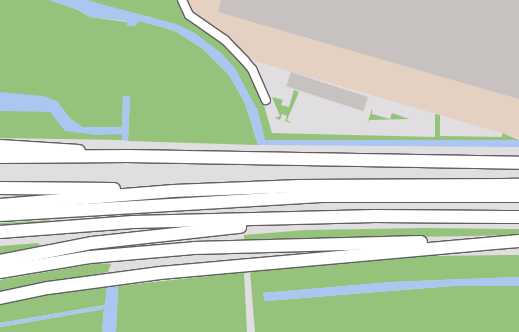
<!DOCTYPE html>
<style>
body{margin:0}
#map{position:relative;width:519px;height:332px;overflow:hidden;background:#e1dee1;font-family:Manrope,sans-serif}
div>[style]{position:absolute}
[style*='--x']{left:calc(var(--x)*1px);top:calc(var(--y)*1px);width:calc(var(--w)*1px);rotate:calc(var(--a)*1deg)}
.industrial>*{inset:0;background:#e5d1c2}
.green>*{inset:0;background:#95c37c}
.water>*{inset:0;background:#abc6f1}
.building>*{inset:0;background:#c7c2c0;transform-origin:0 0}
.roads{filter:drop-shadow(1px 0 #615e61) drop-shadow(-1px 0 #615e61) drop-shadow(0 1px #615e61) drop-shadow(0 -1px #615e61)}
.minor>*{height:8px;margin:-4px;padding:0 4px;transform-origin:4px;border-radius:4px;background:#fff}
.highway>*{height:12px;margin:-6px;padding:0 6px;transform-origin:6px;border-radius:6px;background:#fff}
span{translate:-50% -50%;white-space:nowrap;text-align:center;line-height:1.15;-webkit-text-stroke:4px #efebef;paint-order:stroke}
</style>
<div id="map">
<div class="industrial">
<div style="clip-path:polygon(185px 0,519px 0,519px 138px,248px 59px,228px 37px,190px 12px)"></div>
</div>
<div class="green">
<div style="clip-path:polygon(0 0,49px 0,76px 9px,90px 17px,135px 23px,140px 21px,175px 31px,203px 49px,229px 75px,245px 103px,258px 145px,128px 141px,130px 96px,123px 96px,122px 140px,0 138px)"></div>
<div style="clip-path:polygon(86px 0,179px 0,184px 15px,223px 43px,250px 73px,264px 105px,272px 133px,435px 137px,435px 114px,440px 115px,440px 136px,502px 137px,502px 133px,519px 140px,265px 141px,257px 109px,221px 53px,151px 17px,128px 13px)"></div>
<div style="clip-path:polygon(294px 90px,299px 92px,287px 120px,292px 123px,285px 121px,287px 116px,282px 114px,280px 120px,275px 118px,280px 116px,272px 97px,283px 100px,281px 105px,289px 107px)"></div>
<div style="clip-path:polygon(372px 108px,372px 114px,390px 119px,392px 113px,409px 119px,369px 120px,367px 125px)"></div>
<div style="clip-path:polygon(54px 220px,13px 228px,0 229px,0 223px)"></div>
<div style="clip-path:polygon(424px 228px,519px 229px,519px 235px,244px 240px,244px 235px,305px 230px)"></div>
<div style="clip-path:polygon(38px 243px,41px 246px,0 256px,0 246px)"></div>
<div style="clip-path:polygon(519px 255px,519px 277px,392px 282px,263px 293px,265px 301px,452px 286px,519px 286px,519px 332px,255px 332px,250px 271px,429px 256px)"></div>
<div style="clip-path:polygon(99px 263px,111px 264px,108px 272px,0 292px,0 280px)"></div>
<div style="clip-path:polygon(244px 272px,247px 332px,116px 332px,118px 286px)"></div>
<div style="clip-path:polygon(107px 287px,105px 305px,0 323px,0 302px,32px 296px)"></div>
<div style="clip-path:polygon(104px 309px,102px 332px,0 332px,0 327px)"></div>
</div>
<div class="water">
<div style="clip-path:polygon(49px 0,86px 0,176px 24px,195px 33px,221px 53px,235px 68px,257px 109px,265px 140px,519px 140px,519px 147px,258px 145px,245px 103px,239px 92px,229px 75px,203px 49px,175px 31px,140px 21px,135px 26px,127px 26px,127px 21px,90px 17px,76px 9px)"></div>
<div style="clip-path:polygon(0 92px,43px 96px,57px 101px,70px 118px,83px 127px,122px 127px,123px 96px,130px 96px,128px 141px,122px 140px,122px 134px,96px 135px,65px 131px,50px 112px,0 111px)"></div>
<div style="clip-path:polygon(519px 277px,519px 286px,452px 286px,265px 301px,262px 293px,392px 282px)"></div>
<div style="clip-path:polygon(118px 286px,116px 332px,102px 332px,104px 309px,0 327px,0 323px,105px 305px,107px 287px)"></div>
</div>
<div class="building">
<div style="clip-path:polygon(221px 0,519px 0,519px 99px,218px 12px)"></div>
<div style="left:291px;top:72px;width:81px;height:15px;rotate:18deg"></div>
</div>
<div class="roads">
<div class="minor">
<div style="--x:182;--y:0;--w:17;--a:65"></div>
<div style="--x:189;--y:15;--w:44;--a:34.8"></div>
<div style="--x:225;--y:40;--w:29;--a:46"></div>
<div style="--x:245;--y:61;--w:11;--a:49"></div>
<div style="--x:252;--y:69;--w:34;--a:66"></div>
</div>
<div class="highway">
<div style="--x:0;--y:146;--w:79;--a:3.6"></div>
<div style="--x:0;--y:157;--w:127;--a:-0.5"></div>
<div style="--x:127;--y:156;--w:392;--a:1"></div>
<div style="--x:0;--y:188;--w:114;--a:0.5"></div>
<div style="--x:0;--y:205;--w:174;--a:-4.6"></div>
<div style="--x:173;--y:191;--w:127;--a:-2.3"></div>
<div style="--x:300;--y:186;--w:219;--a:-0.3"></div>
<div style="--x:0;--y:215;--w:322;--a:-3.4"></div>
<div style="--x:321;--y:196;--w:198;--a:0"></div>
<div style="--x:0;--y:232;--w:133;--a:-4.3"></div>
<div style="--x:133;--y:222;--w:242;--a:-1.4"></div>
<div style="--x:375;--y:216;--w:144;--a:0.4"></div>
<div style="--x:0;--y:261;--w:94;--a:-11.1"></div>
<div style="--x:92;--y:243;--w:149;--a:-6.2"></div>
<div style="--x:0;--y:272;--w:91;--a:-9.5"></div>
<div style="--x:90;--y:257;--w:104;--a:-4.9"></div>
<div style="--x:194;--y:248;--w:227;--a:-1.5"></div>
<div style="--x:0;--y:298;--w:49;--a:-11.8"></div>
<div style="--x:48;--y:288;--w:113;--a:-7.6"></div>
<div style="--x:160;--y:273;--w:360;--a:-5.1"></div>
</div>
</div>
</div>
